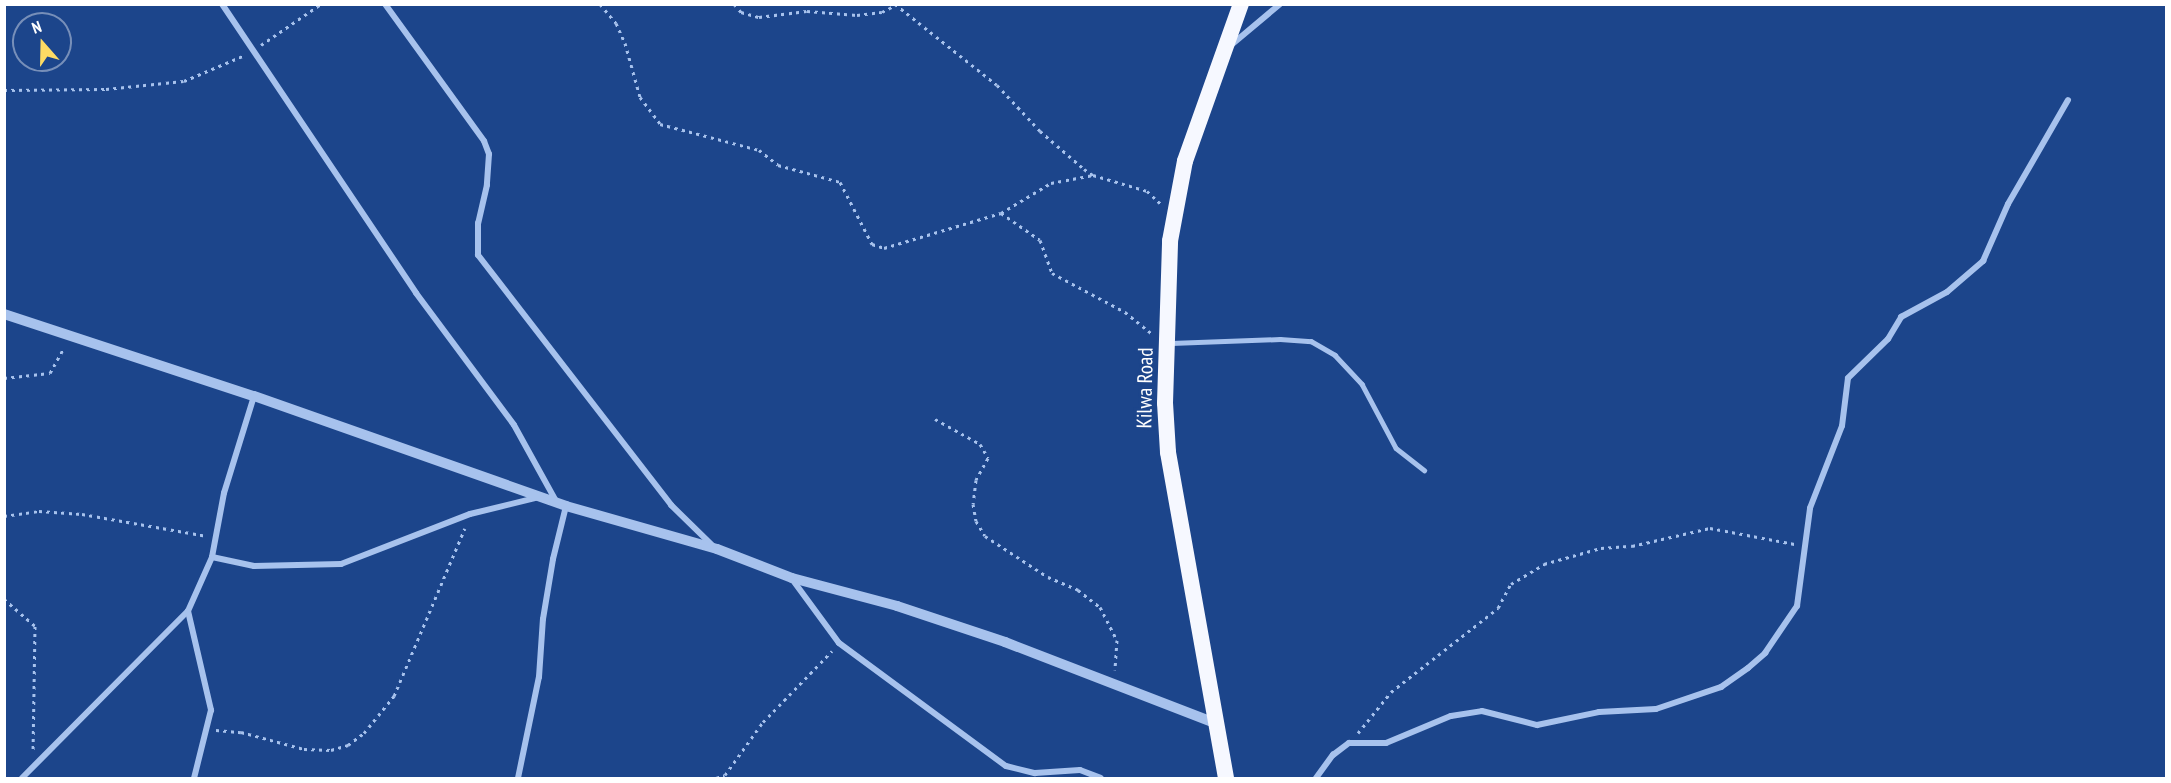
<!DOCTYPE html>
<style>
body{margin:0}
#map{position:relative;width:2171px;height:783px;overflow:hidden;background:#1c458b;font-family:"PT Sans Narrow",sans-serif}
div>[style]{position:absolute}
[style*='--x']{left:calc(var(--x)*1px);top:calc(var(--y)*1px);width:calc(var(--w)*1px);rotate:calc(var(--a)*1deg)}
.path>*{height:3px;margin-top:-1.5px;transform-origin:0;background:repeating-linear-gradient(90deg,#a7c2ed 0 3px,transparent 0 7.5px)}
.service>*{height:4.5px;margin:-2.25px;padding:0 2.25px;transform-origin:2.25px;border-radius:2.25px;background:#a7c2ed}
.minor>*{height:6px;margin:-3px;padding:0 3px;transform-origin:3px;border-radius:3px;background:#a7c2ed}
.tertiary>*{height:10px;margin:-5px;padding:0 5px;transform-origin:5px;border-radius:5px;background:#a7c2ed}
.trunk>*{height:16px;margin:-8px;padding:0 8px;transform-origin:8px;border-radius:8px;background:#f6f8ff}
span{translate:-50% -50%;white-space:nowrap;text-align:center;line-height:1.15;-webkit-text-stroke:6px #1c458b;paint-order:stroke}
.street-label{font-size:21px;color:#fff}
.frame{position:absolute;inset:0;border:6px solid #fff;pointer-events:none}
.north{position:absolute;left:12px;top:12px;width:60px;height:60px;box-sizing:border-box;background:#1c458b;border:2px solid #778fb9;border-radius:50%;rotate:340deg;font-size:16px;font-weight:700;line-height:24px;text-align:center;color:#fff}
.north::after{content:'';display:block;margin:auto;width:21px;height:27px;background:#fddb64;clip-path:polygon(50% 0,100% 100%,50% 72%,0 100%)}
</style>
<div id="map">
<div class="path">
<div style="--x:600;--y:4;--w:25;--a:50"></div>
<div style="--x:616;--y:23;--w:22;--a:66"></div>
<div style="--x:625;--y:43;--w:56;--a:74.5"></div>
<div style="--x:640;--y:97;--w:34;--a:53"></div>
<div style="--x:660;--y:124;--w:102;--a:14.7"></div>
<div style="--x:759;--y:150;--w:24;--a:38"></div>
<div style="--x:778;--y:165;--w:64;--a:15.3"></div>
<div style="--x:840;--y:182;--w:70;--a:62.7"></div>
<div style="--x:872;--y:244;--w:13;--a:18"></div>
<div style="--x:884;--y:248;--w:122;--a:-16.7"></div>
<div style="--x:1001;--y:213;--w:58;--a:-31"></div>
<div style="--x:1051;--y:183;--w:43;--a:-10.8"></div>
<div style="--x:734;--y:4;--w:11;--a:49"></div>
<div style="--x:741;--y:12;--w:19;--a:16"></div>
<div style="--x:759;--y:17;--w:48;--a:-7.1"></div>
<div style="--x:807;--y:11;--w:50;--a:4.6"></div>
<div style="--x:857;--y:15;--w:25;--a:-7"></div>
<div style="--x:882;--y:12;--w:16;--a:-27"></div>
<div style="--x:895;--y:4;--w:130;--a:38.5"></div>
<div style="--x:997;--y:85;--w:63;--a:46.9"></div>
<div style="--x:1040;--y:131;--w:58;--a:40.8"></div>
<div style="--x:1084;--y:169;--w:11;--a:34"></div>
<div style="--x:1093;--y:175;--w:56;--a:16.5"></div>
<div style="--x:1147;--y:191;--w:21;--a:43"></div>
<div style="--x:261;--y:45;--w:73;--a:-34.3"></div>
<div style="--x:4;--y:90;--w:102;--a:-0.6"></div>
<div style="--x:106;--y:89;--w:78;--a:-5.9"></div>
<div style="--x:184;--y:81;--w:66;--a:-23.1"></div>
<div style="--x:1001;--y:213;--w:47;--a:34.7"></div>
<div style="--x:1040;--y:240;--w:35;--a:70"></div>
<div style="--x:1052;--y:273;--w:83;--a:28.1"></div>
<div style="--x:1125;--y:312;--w:36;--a:39"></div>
<div style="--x:4;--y:378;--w:46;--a:-6.2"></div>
<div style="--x:50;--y:373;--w:29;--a:-61"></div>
<div style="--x:935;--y:419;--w:51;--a:29.1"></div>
<div style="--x:980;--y:444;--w:16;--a:60"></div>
<div style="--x:988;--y:458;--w:25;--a:119"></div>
<div style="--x:976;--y:480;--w:24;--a:97"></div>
<div style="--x:973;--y:504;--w:17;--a:80"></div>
<div style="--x:976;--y:521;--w:17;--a:59"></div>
<div style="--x:985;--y:536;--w:75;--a:33.1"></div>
<div style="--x:1048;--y:577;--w:33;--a:23"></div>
<div style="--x:1078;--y:590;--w:28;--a:38"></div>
<div style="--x:1100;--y:607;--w:37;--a:63"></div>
<div style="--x:1117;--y:640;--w:30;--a:94"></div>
<div style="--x:4;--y:516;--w:35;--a:-8"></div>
<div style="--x:39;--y:511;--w:43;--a:4"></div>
<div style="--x:82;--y:514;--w:127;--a:10"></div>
<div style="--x:4;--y:599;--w:41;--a:41.1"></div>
<div style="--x:35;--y:626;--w:125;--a:90.9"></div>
<div style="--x:216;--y:730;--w:25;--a:5"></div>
<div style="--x:241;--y:732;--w:65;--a:15.1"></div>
<div style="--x:304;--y:749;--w:27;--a:2"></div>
<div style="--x:331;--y:750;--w:18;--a:-16"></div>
<div style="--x:348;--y:745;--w:20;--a:-37"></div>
<div style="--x:364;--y:733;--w:48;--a:-51"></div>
<div style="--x:394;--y:696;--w:182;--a:-67.1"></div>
<div style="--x:1358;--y:733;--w:53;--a:-51.2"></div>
<div style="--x:1391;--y:692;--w:136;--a:-38.1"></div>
<div style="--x:1498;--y:608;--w:27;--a:-62"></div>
<div style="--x:1511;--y:584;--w:39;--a:-31"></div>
<div style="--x:1544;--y:564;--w:59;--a:-15.7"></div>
<div style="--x:1601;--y:548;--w:31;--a:-4"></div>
<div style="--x:1632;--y:546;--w:80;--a:-13"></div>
<div style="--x:1710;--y:528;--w:86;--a:10.7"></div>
<div style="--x:716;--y:778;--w:9;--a:-18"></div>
<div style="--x:725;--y:775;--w:65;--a:-54.4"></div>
<div style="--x:763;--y:722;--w:99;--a:-45.8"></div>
</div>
<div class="service">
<div style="--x:1171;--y:343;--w:109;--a:-2.1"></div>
<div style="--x:1280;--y:339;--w:31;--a:4"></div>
<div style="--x:1311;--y:341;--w:28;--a:30"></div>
<div style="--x:1335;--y:355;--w:40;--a:47"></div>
<div style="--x:1362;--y:384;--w:72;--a:62"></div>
<div style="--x:1396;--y:448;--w:36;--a:38"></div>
</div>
<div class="minor">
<div style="--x:222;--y:4;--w:348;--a:56.1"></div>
<div style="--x:416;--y:293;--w:164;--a:53.4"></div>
<div style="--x:514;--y:425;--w:87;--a:61.1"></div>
<div style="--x:385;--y:4;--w:169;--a:54.1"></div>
<div style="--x:484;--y:141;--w:14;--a:69"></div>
<div style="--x:489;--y:154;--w:31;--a:94"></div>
<div style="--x:487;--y:185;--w:39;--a:103"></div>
<div style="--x:478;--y:223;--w:32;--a:90"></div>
<div style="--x:478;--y:255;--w:316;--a:52.3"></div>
<div style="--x:671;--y:505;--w:57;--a:44.3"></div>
<div style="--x:1230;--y:46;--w:65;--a:-40"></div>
<div style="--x:212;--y:557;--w:43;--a:12.1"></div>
<div style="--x:254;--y:566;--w:87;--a:-1.3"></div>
<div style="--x:341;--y:564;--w:138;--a:-21.2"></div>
<div style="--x:470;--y:514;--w:72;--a:-13.7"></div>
<div style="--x:792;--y:579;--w:79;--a:53.7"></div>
<div style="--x:839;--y:643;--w:207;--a:36.4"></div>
<div style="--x:1006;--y:766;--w:30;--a:14"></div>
<div style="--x:1035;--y:773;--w:45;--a:-3.8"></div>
<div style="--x:1080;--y:770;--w:22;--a:21"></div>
<div style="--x:188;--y:611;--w:102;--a:76.9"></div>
<div style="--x:211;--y:710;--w:70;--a:104"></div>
<div style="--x:22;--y:778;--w:235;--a:-45.2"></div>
<div style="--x:188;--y:611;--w:59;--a:-66"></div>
<div style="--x:212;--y:557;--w:65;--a:-79.4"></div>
<div style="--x:224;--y:493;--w:102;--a:-72.8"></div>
<div style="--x:518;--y:778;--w:103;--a:-78.3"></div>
<div style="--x:539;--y:677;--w:58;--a:-86.1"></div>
<div style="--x:543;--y:619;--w:61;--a:-80.5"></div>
<div style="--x:553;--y:559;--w:55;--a:-76.2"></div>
<div style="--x:1316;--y:778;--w:29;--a:-54"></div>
<div style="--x:1333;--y:755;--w:20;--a:-37"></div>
<div style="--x:1349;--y:743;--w:37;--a:0"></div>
<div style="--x:1386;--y:743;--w:70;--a:-22.6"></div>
<div style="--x:1451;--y:716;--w:31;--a:-9"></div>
<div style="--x:1482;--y:711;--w:57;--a:14.3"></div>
<div style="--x:1537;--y:725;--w:63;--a:-11.8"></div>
<div style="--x:1599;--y:712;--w:57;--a:-3"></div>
<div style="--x:1656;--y:709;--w:69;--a:-18.7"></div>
<div style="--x:1721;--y:687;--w:33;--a:-35"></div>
<div style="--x:1748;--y:668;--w:23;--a:-41"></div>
<div style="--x:1765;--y:653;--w:57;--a:-55.8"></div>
<div style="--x:1797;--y:606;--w:99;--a:-82.4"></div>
<div style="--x:1810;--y:508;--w:88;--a:-68.7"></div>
<div style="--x:1842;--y:426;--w:48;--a:-82.9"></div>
<div style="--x:1848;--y:378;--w:56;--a:-44.3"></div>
<div style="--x:1888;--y:339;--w:26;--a:-59"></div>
<div style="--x:1901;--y:317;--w:52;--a:-28.5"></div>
<div style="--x:1947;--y:292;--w:48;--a:-40.7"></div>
<div style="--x:1983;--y:261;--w:62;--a:-66.3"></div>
<div style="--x:2008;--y:204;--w:120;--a:-60"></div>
</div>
<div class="tertiary">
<div style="--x:4;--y:314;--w:263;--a:18.2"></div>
<div style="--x:254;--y:396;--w:331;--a:19.4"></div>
<div style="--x:566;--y:506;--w:157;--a:15.9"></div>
<div style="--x:717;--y:549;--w:80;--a:21.1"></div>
<div style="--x:792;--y:578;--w:109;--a:14.9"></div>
<div style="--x:897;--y:606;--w:114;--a:18.4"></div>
<div style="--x:1005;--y:642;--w:225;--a:21.1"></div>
</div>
<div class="trunk">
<div style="--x:1226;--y:778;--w:331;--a:-100.1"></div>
<div style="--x:1168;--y:452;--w:49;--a:-93.5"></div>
<div style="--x:1165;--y:403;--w:162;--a:-88.2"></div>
<div style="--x:1170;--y:241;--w:81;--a:-79.4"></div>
<div style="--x:1185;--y:161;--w:167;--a:-70.4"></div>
</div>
<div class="street-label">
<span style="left:1145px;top:388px;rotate:-89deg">Kilwa Road</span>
</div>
<div class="frame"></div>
<div class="north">N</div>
</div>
